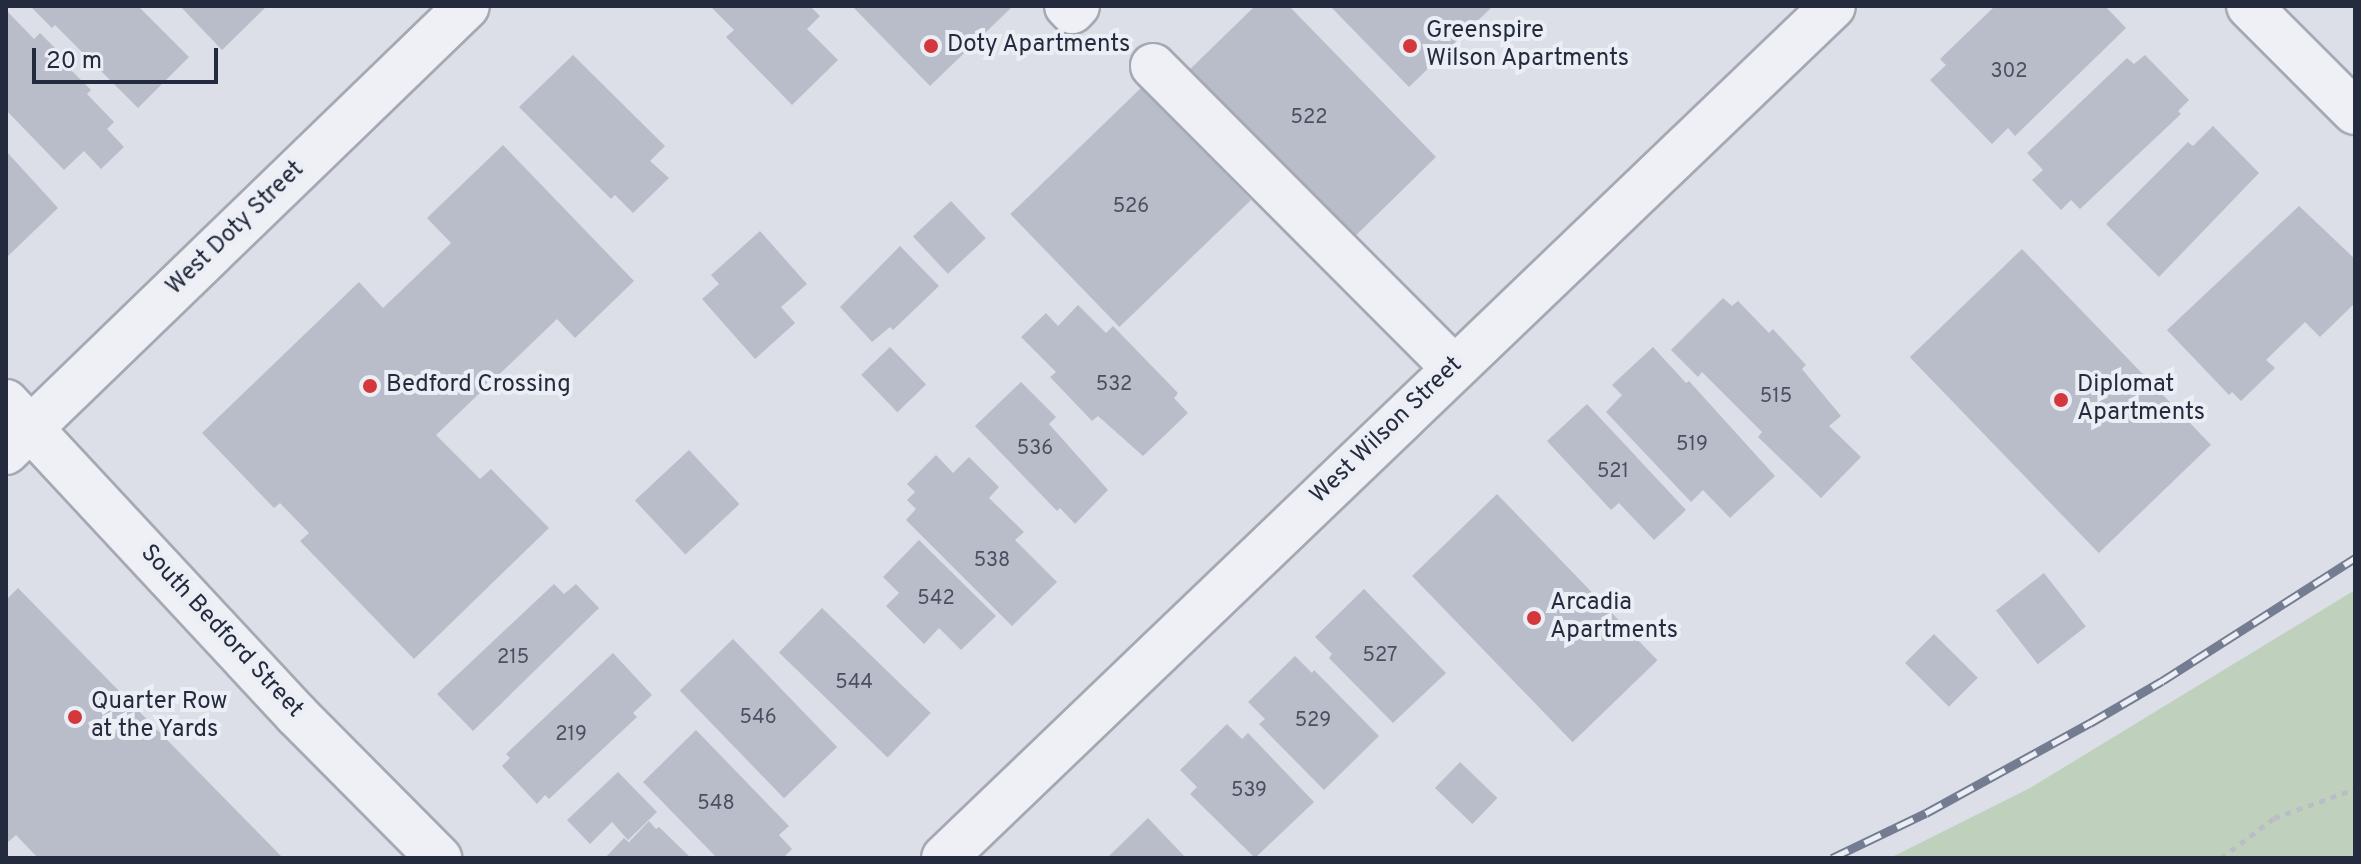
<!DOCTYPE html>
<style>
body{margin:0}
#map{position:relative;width:2361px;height:864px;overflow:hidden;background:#dcdfe7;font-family:Overpass,sans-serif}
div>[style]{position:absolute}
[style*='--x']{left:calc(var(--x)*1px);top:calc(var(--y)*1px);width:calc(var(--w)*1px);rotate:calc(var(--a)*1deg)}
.green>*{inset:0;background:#bfd1bc}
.building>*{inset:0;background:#b9bdca;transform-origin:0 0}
.path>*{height:5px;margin-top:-2.5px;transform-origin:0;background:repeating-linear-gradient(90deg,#babdc5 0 6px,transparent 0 12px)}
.roads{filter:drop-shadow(2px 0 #a5a9b4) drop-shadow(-2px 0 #a5a9b4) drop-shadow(0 2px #a5a9b4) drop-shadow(0 -2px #a5a9b4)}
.minor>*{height:44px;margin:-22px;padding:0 22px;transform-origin:22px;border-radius:22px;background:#eef0f5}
.rail>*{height:9px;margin-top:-4.5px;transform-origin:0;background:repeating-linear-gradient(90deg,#ebeef5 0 18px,#747c91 0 36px);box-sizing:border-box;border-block:2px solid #747c91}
.dots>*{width:22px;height:22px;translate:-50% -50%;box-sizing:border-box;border:4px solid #ebeef5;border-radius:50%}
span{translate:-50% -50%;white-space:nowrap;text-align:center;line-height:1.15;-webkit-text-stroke:8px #ebeef5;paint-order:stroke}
.number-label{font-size:20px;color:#4a5061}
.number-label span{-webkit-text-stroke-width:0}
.poi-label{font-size:24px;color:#252b3e}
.left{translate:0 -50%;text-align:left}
.street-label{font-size:24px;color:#252b3e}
.frame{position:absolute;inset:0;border:8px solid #252b3e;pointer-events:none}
.scale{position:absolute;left:32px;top:48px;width:186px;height:36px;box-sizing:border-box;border:4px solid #252b3e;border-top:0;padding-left:10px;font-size:24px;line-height:28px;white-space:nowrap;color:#252b3e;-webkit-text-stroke:6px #ebeef5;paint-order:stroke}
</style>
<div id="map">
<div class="green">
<div style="clip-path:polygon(2355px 590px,2355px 858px,1890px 858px,2030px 788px)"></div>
</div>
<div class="building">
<div style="clip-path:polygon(30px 6px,138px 6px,189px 57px,138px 108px,55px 25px,52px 28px)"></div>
<div style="clip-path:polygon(180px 6px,267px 6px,222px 50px)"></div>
<div style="clip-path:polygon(710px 6px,810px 6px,820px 16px,807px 29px,838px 60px,792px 105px,726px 37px,734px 30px)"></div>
<div style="clip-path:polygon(852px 6px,1013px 6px,930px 86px)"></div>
<div style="clip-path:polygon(1255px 6px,1289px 6px,1436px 157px,1345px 246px,1181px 78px)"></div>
<div style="clip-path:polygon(1330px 6px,1493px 6px,1409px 87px)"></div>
<div style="clip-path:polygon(1995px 6px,2105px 6px,2126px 28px,2015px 136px,2008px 128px,1992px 144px,1930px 80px,1946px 65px,1940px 59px)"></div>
<div style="clip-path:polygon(6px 10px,34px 39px,40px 33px,68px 61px,65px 64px,91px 90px,87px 94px,114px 122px,107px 129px,124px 147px,101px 169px,84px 151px,64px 170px,6px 110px)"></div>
<div style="clip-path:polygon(573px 55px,665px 146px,650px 161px,669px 178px,633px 213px,615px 195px,611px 199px,519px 107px)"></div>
<div style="clip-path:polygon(2145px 55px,2189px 100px,2178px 111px,2181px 114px,2080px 209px,2071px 200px,2061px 210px,2032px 180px,2043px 170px,2027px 153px,2127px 58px,2134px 64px)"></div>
<div style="left:1142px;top:87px;width:157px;height:183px;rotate:46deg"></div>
<div style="clip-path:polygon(2213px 126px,2259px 173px,2159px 277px,2106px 224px,2188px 142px,2193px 146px)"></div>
<div style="clip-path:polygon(503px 145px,634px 281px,575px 338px,557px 319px,436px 435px,480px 479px,491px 469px,549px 528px,414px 659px,300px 541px,309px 533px,280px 503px,274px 508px,202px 433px,359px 282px,383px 308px,451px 243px,427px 218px)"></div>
<div style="clip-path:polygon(6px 151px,58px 208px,7px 257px,6px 256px)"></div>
<div style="left:951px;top:201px;width:51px;height:52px;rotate:47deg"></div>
<div style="clip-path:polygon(2299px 206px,2355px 259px,2355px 303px,2320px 337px,2305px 322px,2266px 360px,2275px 368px,2241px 401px,2232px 392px,2229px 395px,2167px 330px)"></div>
<div style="clip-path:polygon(760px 231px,807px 284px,781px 307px,795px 323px,755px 359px,702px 299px,719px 284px,711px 275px)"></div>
<div style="clip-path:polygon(900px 246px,939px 286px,893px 330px,890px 327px,872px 342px,840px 307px)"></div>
<div style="left:2022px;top:249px;width:272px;height:156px;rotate:46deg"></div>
<div style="clip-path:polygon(1723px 298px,1732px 306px,1738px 301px,1769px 333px,1773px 329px,1806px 365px,1802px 369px,1841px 416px,1829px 426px,1861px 457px,1821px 498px,1758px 437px,1762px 432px,1702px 372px,1698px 377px,1671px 350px)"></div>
<div style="clip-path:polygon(1078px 305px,1106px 333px,1113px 326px,1178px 393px,1174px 398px,1188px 413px,1143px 456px,1098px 416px,1092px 421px,1050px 377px,1056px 372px,1021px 337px,1046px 313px,1058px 326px)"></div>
<div style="left:890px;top:347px;width:52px;height:40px;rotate:46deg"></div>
<div style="clip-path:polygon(1653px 347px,1686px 383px,1689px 381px,1775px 476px,1730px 518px,1703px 490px,1691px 502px,1606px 412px,1622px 395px,1612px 385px)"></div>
<div style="clip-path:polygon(1021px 382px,1056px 417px,1049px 424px,1108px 490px,1075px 524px,1060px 508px,1057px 511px,975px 426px)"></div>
<div style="clip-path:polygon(1587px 404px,1686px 510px,1654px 540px,1619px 503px,1611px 510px,1547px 441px)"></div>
<div style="left:689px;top:450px;width:74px;height:74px;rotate:47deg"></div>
<div style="clip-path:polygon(936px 455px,953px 473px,969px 457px,999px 487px,989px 498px,1024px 532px,1015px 540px,1057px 582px,1012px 626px,906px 520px,916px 509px,907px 500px,915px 492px,907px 484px)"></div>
<div style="left:1497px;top:494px;width:231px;height:118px;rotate:46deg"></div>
<div style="clip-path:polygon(919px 540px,996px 616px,961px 650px,939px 628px,924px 644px,886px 606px,899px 593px,883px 577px)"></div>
<div style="left:2044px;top:573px;width:68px;height:61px;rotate:52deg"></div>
<div style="clip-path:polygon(554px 584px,564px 594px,576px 584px,599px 608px,473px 731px,437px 694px)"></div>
<div style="clip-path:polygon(18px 588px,283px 858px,38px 858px,16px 835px,6px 844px,6px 600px)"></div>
<div style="clip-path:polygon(1364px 589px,1446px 673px,1393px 723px,1329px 658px,1332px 654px,1315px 637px)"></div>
<div style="left:822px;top:608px;width:151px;height:62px;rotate:44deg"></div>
<div style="left:1934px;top:634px;width:62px;height:41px;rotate:45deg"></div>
<div style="left:733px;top:639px;width:150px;height:74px;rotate:46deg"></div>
<div style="clip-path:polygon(613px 653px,652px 695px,633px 713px,637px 717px,549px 799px,545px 795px,537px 804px,502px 766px,510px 758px,506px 754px)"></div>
<div style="clip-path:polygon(1295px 656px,1312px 673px,1314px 670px,1379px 736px,1324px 790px,1259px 724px,1265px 719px,1248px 702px)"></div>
<div style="clip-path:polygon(1227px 724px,1242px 739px,1248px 733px,1314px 802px,1255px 858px,1190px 794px,1197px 787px,1180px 770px)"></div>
<div style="clip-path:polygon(696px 730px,789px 826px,779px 835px,792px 849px,783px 858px,717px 858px,643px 782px)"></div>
<div style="left:1460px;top:762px;width:52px;height:36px;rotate:44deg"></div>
<div style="clip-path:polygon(618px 772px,657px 812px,628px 840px,612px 822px,590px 844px,567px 820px)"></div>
<div style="clip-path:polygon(1148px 818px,1186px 858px,1107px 858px)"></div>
<div style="clip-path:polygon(649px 821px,656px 829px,659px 827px,691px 858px,605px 858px,624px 838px,632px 845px,629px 842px)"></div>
</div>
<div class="path">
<div style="--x:2221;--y:858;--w:66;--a:-37"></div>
<div style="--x:2274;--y:818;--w:86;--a:-19.7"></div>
</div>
<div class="roads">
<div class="minor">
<div style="--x:1067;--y:6;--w:7;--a:45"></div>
<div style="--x:1072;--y:11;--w:7;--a:-45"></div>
<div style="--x:2249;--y:6;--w:150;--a:45"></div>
<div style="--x:1153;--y:66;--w:425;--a:45.1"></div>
<div style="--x:6;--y:402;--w:427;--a:47.1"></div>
<div style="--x:297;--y:715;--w:202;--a:45.2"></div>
<div style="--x:6;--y:452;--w:641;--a:-44.05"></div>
<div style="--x:944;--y:858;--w:1231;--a:-43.78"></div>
</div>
</div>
<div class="rail">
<div style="--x:1832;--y:858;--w:104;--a:-25.6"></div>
<div style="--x:1926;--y:813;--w:187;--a:-28.8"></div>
<div style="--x:2090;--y:723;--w:83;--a:-30.3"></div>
<div style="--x:2162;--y:681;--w:229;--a:-32.5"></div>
</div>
<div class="dots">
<div style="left:931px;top:46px;background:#d4383d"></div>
<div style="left:1410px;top:46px;background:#d4383d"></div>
<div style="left:370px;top:386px;background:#d4383d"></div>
<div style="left:2061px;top:400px;background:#d4383d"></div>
<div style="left:1534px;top:618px;background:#d4383d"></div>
<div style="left:75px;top:717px;background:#d4383d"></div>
</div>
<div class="number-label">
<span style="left:2009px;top:72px">302</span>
<span style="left:1309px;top:118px">522</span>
<span style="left:1131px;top:207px">526</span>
<span style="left:1114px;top:385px">532</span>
<span style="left:1776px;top:397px">515</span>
<span style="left:1692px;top:445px">519</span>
<span style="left:1035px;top:449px">536</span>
<span style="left:1613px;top:472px">521</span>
<span style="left:992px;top:561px">538</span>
<span style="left:936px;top:599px">542</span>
<span style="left:1380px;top:656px">527</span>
<span style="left:513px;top:658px">215</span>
<span style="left:854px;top:683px">544</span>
<span style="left:758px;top:718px">546</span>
<span style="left:1313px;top:721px">529</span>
<span style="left:571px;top:735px">219</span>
<span style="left:1249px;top:791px">539</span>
<span style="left:716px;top:804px">548</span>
</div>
<div class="poi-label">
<span class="left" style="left:1426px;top:46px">Greenspire<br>Wilson Apartments</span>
<span class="left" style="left:947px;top:46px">Doty Apartments</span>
<span class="left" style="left:386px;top:386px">Bedford Crossing</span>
<span class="left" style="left:2077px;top:400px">Diplomat<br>Apartments</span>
<span class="left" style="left:1550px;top:618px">Arcadia<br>Apartments</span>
<span class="left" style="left:91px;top:717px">Quarter Row<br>at the Yards</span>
</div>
<div class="street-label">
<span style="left:236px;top:229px;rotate:-44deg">West Doty Street</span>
<span style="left:1387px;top:431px;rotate:-44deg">West Wilson Street</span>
<span style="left:221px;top:632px;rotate:47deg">South Bedford Street</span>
</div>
<div class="frame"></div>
<div class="scale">20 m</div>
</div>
